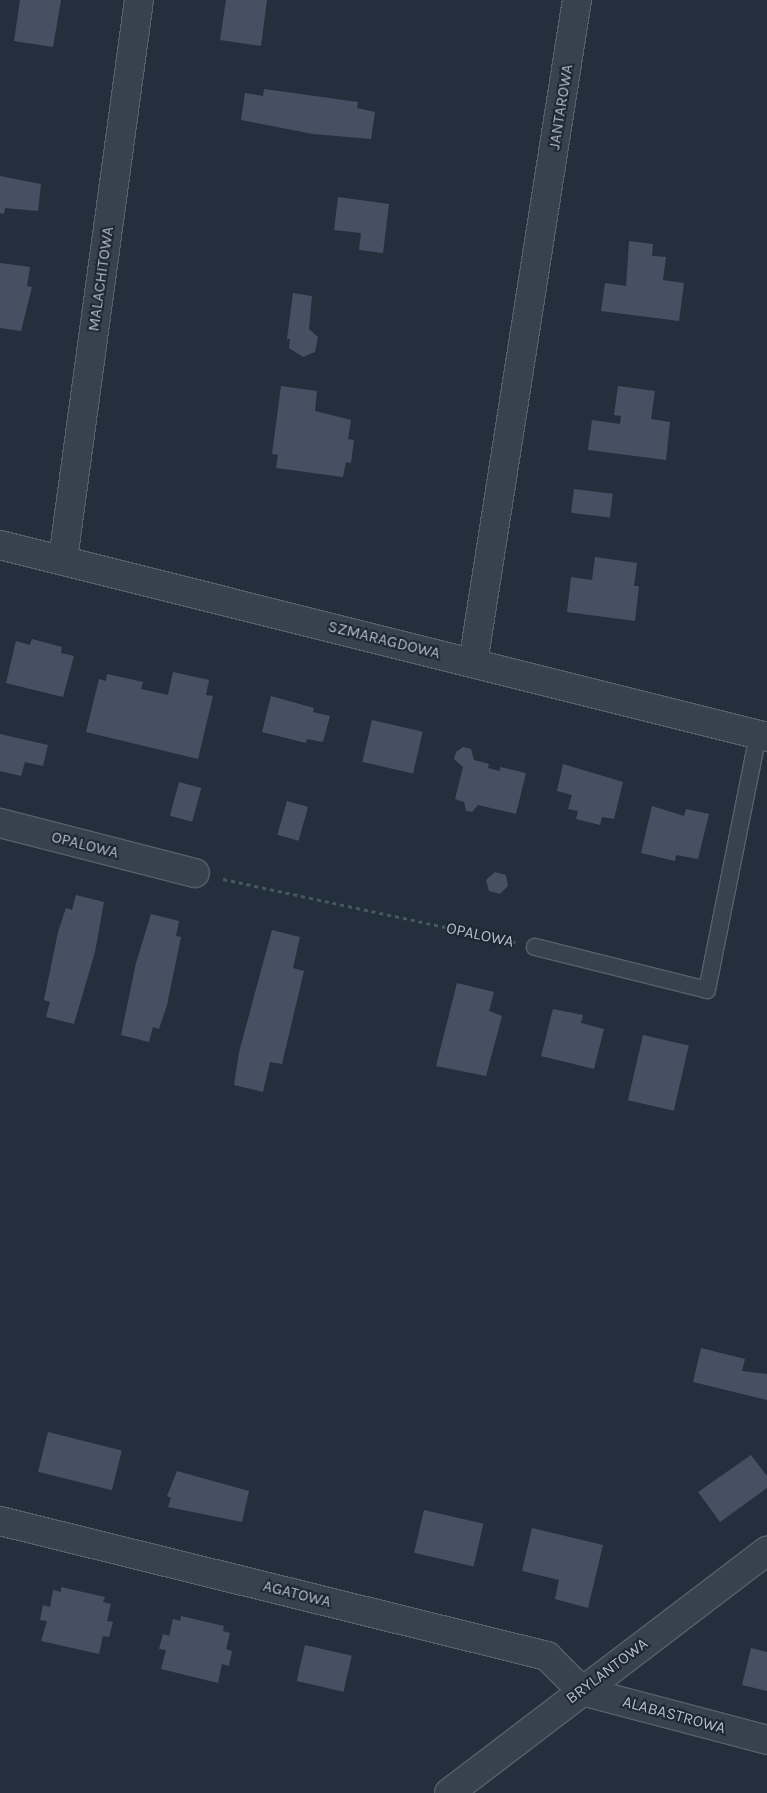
<!DOCTYPE html>
<style>
body{margin:0}
#map{position:relative;width:767px;height:1793px;overflow:hidden;background:#242f3e;font-family:Karla,sans-serif}
div>[style]{position:absolute}
[style*='--x']{left:calc(var(--x)*1px);top:calc(var(--y)*1px);width:calc(var(--w)*1px);rotate:calc(var(--a)*1deg)}
.building>*{inset:0;background:#455162;transform-origin:0 0}
.path>*{height:3px;margin-top:-1.5px;transform-origin:0;background:repeating-linear-gradient(90deg,#44595c 0 4px,transparent 0 8px)}
.roads{filter:drop-shadow(1px 0 #565f6c) drop-shadow(-1px 0 #565f6c) drop-shadow(0 1px #565f6c) drop-shadow(0 -1px #565f6c)}
.service>*{height:16px;margin:-8px;padding:0 8px;transform-origin:8px;border-radius:8px;background:#38414e}
.minor>*{height:28px;margin:-14px;padding:0 14px;transform-origin:14px;border-radius:14px;background:#38414e}
span{translate:-50% -50%;white-space:nowrap;text-align:center;line-height:1.15;-webkit-text-stroke:4px #1d2633;paint-order:stroke}
.street-label{font-size:16px;color:#b4bcc9}
</style>
<div id="map">
<div class="building">
<div style="clip-path:polygon(20px 0,61px 0,53px 47px,14px 41px)"></div>
<div style="clip-path:polygon(226px 0,267px 0,261px 46px,220px 40px)"></div>
<div style="clip-path:polygon(264px 89px,358px 102px,357px 108px,375px 112px,371px 139px,313px 134px,241px 120px,245px 93px,263px 96px)"></div>
<div style="clip-path:polygon(0 176px,41px 184px,38px 211px,5px 208px,4px 214px,0 213px)"></div>
<div style="clip-path:polygon(338px 197px,389px 204px,383px 253px,359px 250px,361px 233px,334px 230px)"></div>
<div style="clip-path:polygon(629px 241px,653px 244px,652px 256px,666px 257px,663px 280px,684px 283px,679px 321px,601px 311px,605px 283px,626px 286px)"></div>
<div style="clip-path:polygon(0 263px,30px 267px,27px 286px,32px 287px,21px 331px,0 328px)"></div>
<div style="clip-path:polygon(293px 293px,312px 296px,309px 329px,318px 337px,315px 352px,303px 357px,289px 348px,290px 339px,287px 339px)"></div>
<div style="clip-path:polygon(281px 386px,317px 391px,315px 411px,351px 420px,348px 439px,354px 440px,351px 463px,346px 462px,343px 477px,276px 468px,278px 455px,272px 454px)"></div>
<div style="clip-path:polygon(618px 386px,655px 391px,651px 419px,670px 422px,666px 460px,588px 450px,592px 420px,620px 424px,621px 416px,614px 415px)"></div>
<div style="left:574px;top:489px;width:39px;height:24px;rotate:7deg"></div>
<div style="clip-path:polygon(595px 557px,637px 563px,634px 586px,639px 586px,635px 621px,567px 612px,571px 577px,592px 580px)"></div>
<div style="clip-path:polygon(32px 639px,62px 647px,61px 653px,74px 656px,63px 697px,6px 683px,16px 641px,30px 645px)"></div>
<div style="clip-path:polygon(173px 672px,209px 680px,206px 695px,213px 696px,198px 759px,86px 732px,99px 679px,106px 681px,107px 674px,143px 682px,141px 689px,168px 695px)"></div>
<div style="clip-path:polygon(271px 696px,314px 708px,313px 712px,330px 716px,323px 742px,307px 739px,306px 743px,262px 732px)"></div>
<div style="left:372px;top:720px;width:52px;height:43px;rotate:13deg"></div>
<div style="clip-path:polygon(0 734px,48px 745px,43px 766px,25px 762px,21px 776px,0 771px)"></div>
<div style="clip-path:polygon(463px 747px,471px 749px,474px 760px,489px 764px,488px 768px,500px 771px,500px 767px,526px 773px,516px 814px,478px 805px,472px 812px,466px 811px,464px 802px,455px 799px,463px 767px,454px 759px,456px 752px)"></div>
<div style="clip-path:polygon(563px 764px,623px 782px,614px 819px,602px 817px,600px 825px,576px 819px,578px 811px,568px 809px,572px 795px,557px 791px)"></div>
<div style="left:179px;top:782px;width:23px;height:35px;rotate:15deg"></div>
<div style="left:287px;top:801px;width:22px;height:35px;rotate:16deg"></div>
<div style="clip-path:polygon(652px 806px,684px 816px,686px 809px,709px 814px,698px 859px,676px 855px,675px 861px,641px 853px)"></div>
<div style="clip-path:polygon(495px 872px,506px 875px,508px 886px,500px 894px,489px 891px,486px 880px)"></div>
<div style="clip-path:polygon(76px 895px,104px 902px,95px 952px,74px 1024px,46px 1017px,50px 1002px,44px 1000px,58px 932px,66px 908px,72px 910px)"></div>
<div style="clip-path:polygon(151px 914px,179px 921px,176px 936px,181px 937px,167px 1005px,159px 1029px,153px 1027px,149px 1042px,121px 1035px,136px 963px)"></div>
<div style="clip-path:polygon(272px 930px,300px 937px,293px 968px,304px 971px,282px 1064px,270px 1062px,263px 1092px,234px 1085px,239px 1052px)"></div>
<div style="clip-path:polygon(457px 983px,494px 992px,489px 1011px,502px 1016px,486px 1076px,436px 1066px)"></div>
<div style="clip-path:polygon(553px 1009px,583px 1015px,581px 1023px,604px 1029px,594px 1069px,541px 1056px)"></div>
<div style="left:643px;top:1035px;width:47px;height:67px;rotate:13deg"></div>
<div style="clip-path:polygon(701px 1348px,745px 1359px,742px 1371px,767px 1374px,767px 1400px,693px 1382px)"></div>
<div style="left:48px;top:1432px;width:76px;height:41px;rotate:14deg"></div>
<div style="clip-path:polygon(751px 1455px,767px 1476px,767px 1488px,720px 1522px,698px 1492px)"></div>
<div style="clip-path:polygon(177px 1471px,249px 1491px,242px 1522px,168px 1507px,171px 1498px,167px 1496px)"></div>
<div style="left:424px;top:1510px;width:61px;height:44px;rotate:13deg"></div>
<div style="clip-path:polygon(532px 1528px,603px 1545px,588px 1608px,555px 1599px,559px 1580px,522px 1571px)"></div>
<div style="clip-path:polygon(61px 1587px,105px 1597px,103px 1602px,111px 1604px,107px 1621px,113px 1622px,109px 1637px,103px 1636px,99px 1654px,41px 1641px,47px 1621px,40px 1620px,43px 1605px,50px 1607px,53px 1590px,61px 1592px)"></div>
<div style="clip-path:polygon(181px 1616px,224px 1626px,223px 1631px,230px 1633px,226px 1649px,232px 1651px,229px 1666px,222px 1664px,218px 1683px,161px 1669px,166px 1650px,159px 1649px,163px 1634px,169px 1636px,173px 1619px,180px 1621px)"></div>
<div style="left:305px;top:1645px;width:48px;height:37px;rotate:13deg"></div>
<div style="clip-path:polygon(751px 1648px,767px 1652px,767px 1691px,742px 1685px)"></div>
</div>
<div class="path">
<div style="--x:223;--y:879;--w:299;--a:12.2"></div>
</div>
<div class="roads">
<div class="service">
<div style="--x:535;--y:947;--w:177;--a:14"></div>
<div style="--x:707;--y:990;--w:260;--a:-78.7"></div>
</div>
<div class="minor">
<div style="--x:0;--y:545;--w:791;--a:14.05"></div>
<div style="--x:63;--y:559;--w:564;--a:-82.26"></div>
<div style="--x:473;--y:663;--w:671;--a:-81.09"></div>
<div style="--x:0;--y:823;--w:201;--a:14.4"></div>
<div style="--x:0;--y:1521;--w:563;--a:13.86"></div>
<div style="--x:547;--y:1656;--w:49;--a:45"></div>
<div style="--x:582;--y:1691;--w:191;--a:14.8"></div>
<div style="--x:449;--y:1793;--w:400;--a:-37.3"></div>
</div>
</div>
<div class="street-label">
<span style="left:561px;top:107px;rotate:-81deg">JANTAROWA</span>
<span style="left:101px;top:279px;rotate:-82deg">MALACHITOWA</span>
<span style="left:384px;top:640px;rotate:14deg">SZMARAGDOWA</span>
<span style="left:85px;top:845px;rotate:14deg">OPALOWA</span>
<span style="left:480px;top:935px;rotate:12deg">OPALOWA</span>
<span style="left:297px;top:1594px;rotate:14deg">AGATOWA</span>
<span style="left:607px;top:1671px;rotate:-37deg">BRYLANTOWA</span>
<span style="left:674px;top:1715px;rotate:15deg">ALABASTROWA</span>
</div>
</div>
